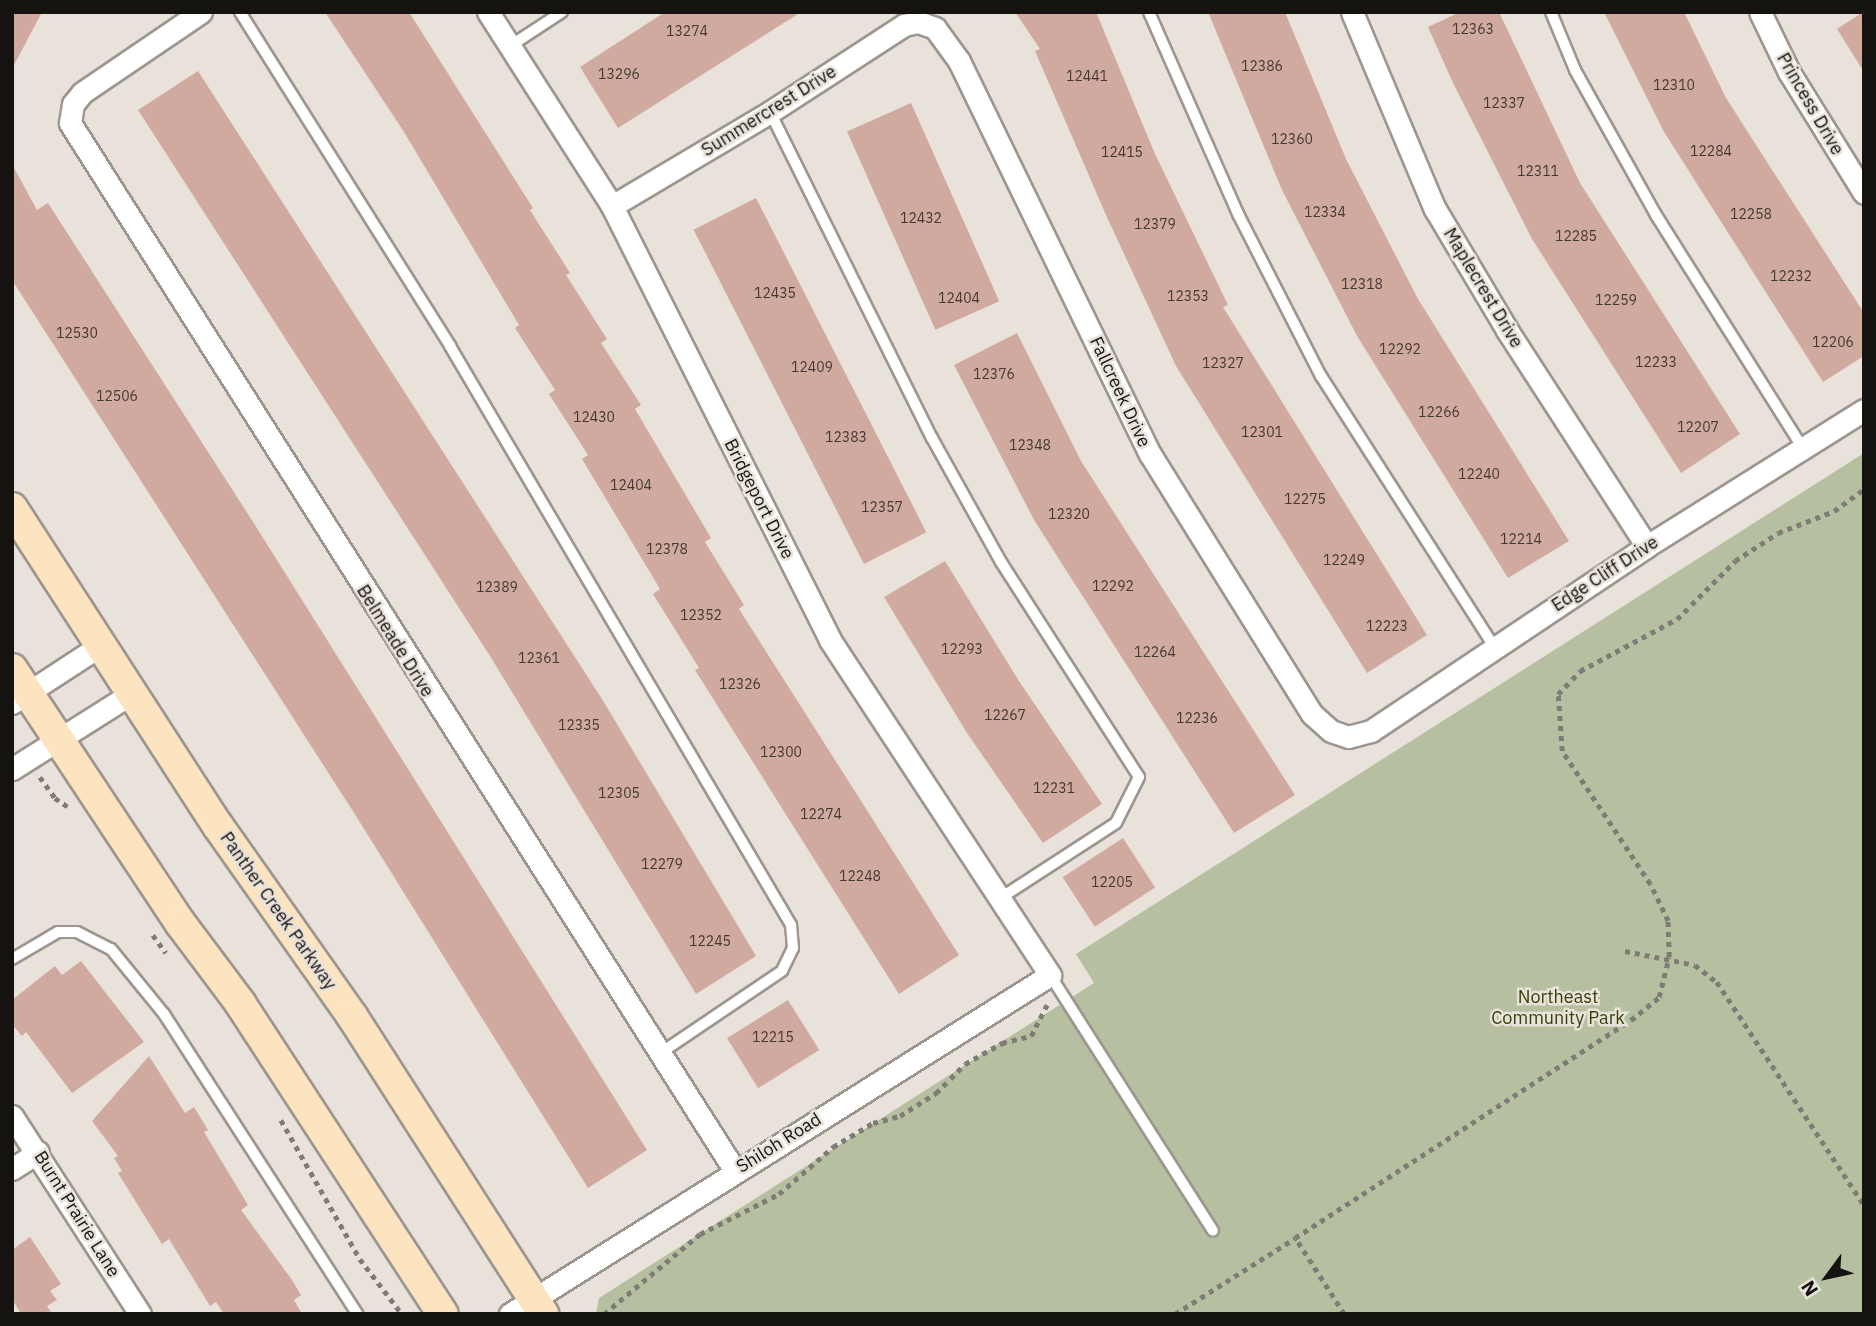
<!DOCTYPE html>
<style>
body{margin:0}
#map{position:relative;width:1876px;height:1326px;overflow:hidden;background:#e9e2da;font-family:"IBM Plex Sans",sans-serif}
div>[style]{position:absolute}
[style*='--x']{left:calc(var(--x)*1px);top:calc(var(--y)*1px);width:calc(var(--w)*1px);rotate:calc(var(--a)*1deg)}
.green>*{inset:0;background:#b6c0a0}
.building>*{inset:0;background:#d1aa9f;transform-origin:0 0}
.path>*{height:4.5px;margin-top:-2.25px;transform-origin:0;background:repeating-linear-gradient(90deg,#7f7b75 0 5px,transparent 0 10px)}
.roads{filter:drop-shadow(2px 0 #9d968f) drop-shadow(-2px 0 #9d968f) drop-shadow(0 2px #9d968f) drop-shadow(0 -2px #9d968f)}
.lane>*{height:10px;margin:-5px;padding:0 5px;transform-origin:5px;border-radius:5px;background:#fff}
.street>*{height:21px;margin:-10.5px;padding:0 10.5px;transform-origin:10.5px;border-radius:10.5px;background:#fff}
.secondary>*{height:30px;margin:-15px;padding:0 15px;transform-origin:15px;border-radius:15px;background:#fce4c1}
span{translate:-50% -50%;white-space:nowrap;text-align:center;line-height:1.15;-webkit-text-stroke:5px #e9e2da;paint-order:stroke}
.number-label{font-size:14px;color:#443934}
.number-label span{-webkit-text-stroke-width:0}
.street-label{font-size:18px;color:#151310}
.park-label{font-size:18px;color:#364107}
.frame{position:absolute;inset:0;border:14px solid #151310;pointer-events:none}
.north{position:absolute;left:1792px;top:1242px;width:70px;height:70px;-webkit-text-stroke:5px #e9e2da;paint-order:stroke;rotate:237deg;font-size:19px;font-weight:700;line-height:28px;text-align:center;color:#151310}
.north::after{content:'';display:block;margin:auto;width:24px;height:32px;background:#151310;clip-path:polygon(50% 0,100% 100%,50% 72%,0 100%)}
</style>
<div id="map">
<div class="green">
<div style="clip-path:polygon(1864px 453px,1864px 1314px,596px 1314px,599px 1298px,1094px 983px,1076px 954px)"></div>
</div>
<div class="building">
<div style="clip-path:polygon(12px 12px,42px 12px,12px 69px)"></div>
<div style="clip-path:polygon(325px 12px,409px 12px,533px 208px,530px 210px,570px 273px,566px 275px,607px 339px,601px 343px,641px 405px,635px 409px,711px 538px,705px 542px,744px 605px,739px 609px,959px 955px,899px 994px,695px 670px,699px 668px,653px 594px,660px 589px,582px 459px,588px 455px,549px 394px,555px 390px,515px 328px,519px 325px,404px 132px)"></div>
<div style="clip-path:polygon(665px 12px,801px 12px,618px 128px,580px 67px)"></div>
<div style="clip-path:polygon(1015px 12px,1096px 12px,1155px 154px,1228px 305px,1223px 307px,1427px 635px,1367px 673px,1176px 366px,1106px 215px,1035px 51px,1040px 49px)"></div>
<div style="clip-path:polygon(1208px 12px,1285px 12px,1346px 159px,1418px 299px,1569px 541px,1508px 578px,1357px 336px,1282px 190px)"></div>
<div style="clip-path:polygon(1460px 12px,1499px 12px,1580px 183px,1740px 434px,1681px 473px,1532px 239px,1453px 83px,1428px 27px)"></div>
<div style="clip-path:polygon(1604px 12px,1684px 12px,1726px 98px,1864px 313px,1864px 356px,1823px 382px,1664px 132px)"></div>
<div style="clip-path:polygon(1863px 12px,1864px 12px,1864px 72px,1837px 29px)"></div>
<div style="clip-path:polygon(198px 71px,602px 699px,756px 956px,696px 994px,490px 656px,138px 110px)"></div>
<div style="left:911px;top:103px;width:217px;height:70px;rotate:66deg"></div>
<div style="clip-path:polygon(12px 164px,37px 210px,48px 203px,255px 525px,647px 1150px,588px 1188px,356px 816px,12px 280px)"></div>
<div style="left:756px;top:198px;width:375px;height:70px;rotate:63deg"></div>
<div style="clip-path:polygon(1017px 333px,1081px 461px,1295px 795px,1234px 833px,1034px 520px,954px 365px)"></div>
<div style="clip-path:polygon(945px 561px,1019px 681px,1102px 804px,1043px 843px,967px 733px,884px 597px)"></div>
<div style="left:1123px;top:838px;width:59px;height:72px;rotate:57deg"></div>
<div style="clip-path:polygon(81px 961px,144px 1042px,72px 1093px,26px 1032px,22px 1036px,12px 1024px,12px 1000px,55px 966px,62px 975px)"></div>
<div style="left:788px;top:1000px;width:59px;height:72px;rotate:58deg"></div>
<div style="clip-path:polygon(149px 1056px,185px 1113px,194px 1107px,208px 1130px,204px 1132px,248px 1205px,241px 1210px,292px 1280px,301px 1295px,294px 1300px,302px 1314px,224px 1314px,216px 1302px,210px 1306px,169px 1239px,162px 1244px,118px 1173px,122px 1171px,114px 1158px,118px 1156px,92px 1121px)"></div>
<div style="clip-path:polygon(30px 1237px,61px 1284px,50px 1291px,57px 1300px,47px 1306px,52px 1314px,21px 1314px,12px 1299px,12px 1250px)"></div>
</div>
<div class="path">
<div style="--x:40;--y:777;--w:26;--a:54"></div>
<div style="--x:55;--y:798;--w:18;--a:34"></div>
<div style="--x:153;--y:935;--w:22;--a:54"></div>
<div style="--x:1625;--y:951;--w:71;--a:11.3"></div>
<div style="--x:1695;--y:965;--w:28;--a:38"></div>
<div style="--x:1717;--y:982;--w:267;--a:56.6"></div>
<div style="--x:281;--y:1120;--w:160;--a:60.4"></div>
<div style="--x:360;--y:1259;--w:69;--a:52.6"></div>
<div style="--x:604;--y:1314;--w:125;--a:-39.8"></div>
<div style="--x:700;--y:1234;--w:89;--a:-26.9"></div>
<div style="--x:779;--y:1194;--w:72;--a:-41"></div>
<div style="--x:833;--y:1147;--w:47;--a:-31"></div>
<div style="--x:873;--y:1123;--w:28;--a:-15"></div>
<div style="--x:900;--y:1116;--w:43;--a:-32.6"></div>
<div style="--x:936;--y:1093;--w:41;--a:-45"></div>
<div style="--x:965;--y:1064;--w:43;--a:-29.6"></div>
<div style="--x:1002;--y:1043;--w:30;--a:-14"></div>
<div style="--x:1031;--y:1036;--w:35;--a:-63"></div>
<div style="--x:1175;--y:1314;--w:142;--a:-32.3"></div>
<div style="--x:1344;--y:1314;--w:90;--a:-122.8"></div>
<div style="--x:1295;--y:1238;--w:401;--a:-33"></div>
<div style="--x:1631;--y:1020;--w:36;--a:-39"></div>
<div style="--x:1659;--y:997;--w:41;--a:-76"></div>
<div style="--x:1669;--y:957;--w:36;--a:-92"></div>
<div style="--x:1668;--y:921;--w:41;--a:-115.9"></div>
<div style="--x:1650;--y:884;--w:159;--a:-123.5"></div>
<div style="--x:1562;--y:751;--w:57;--a:-94"></div>
<div style="--x:1558;--y:694;--w:32;--a:-46"></div>
<div style="--x:1580;--y:671;--w:110;--a:-28.2"></div>
<div style="--x:1677;--y:619;--w:82;--a:-45"></div>
<div style="--x:1735;--y:561;--w:51;--a:-33.1"></div>
<div style="--x:1778;--y:533;--w:60;--a:-21.4"></div>
<div style="--x:1834;--y:511;--w:37;--a:-36"></div>
</div>
<div class="roads">
<div class="lane">
<div style="--x:240;--y:12;--w:395;--a:57.8"></div>
<div style="--x:450;--y:346;--w:672;--a:59.5"></div>
<div style="--x:791;--y:925;--w:23;--a:85"></div>
<div style="--x:793;--y:948;--w:25;--a:116"></div>
<div style="--x:782;--y:971;--w:148;--a:146"></div>
<div style="--x:1149;--y:12;--w:221;--a:66.2"></div>
<div style="--x:1238;--y:214;--w:182;--a:62.9"></div>
<div style="--x:1321;--y:376;--w:321;--a:57.4"></div>
<div style="--x:1551;--y:12;--w:63;--a:67.5"></div>
<div style="--x:1575;--y:70;--w:166;--a:60.8"></div>
<div style="--x:1656;--y:215;--w:275;--a:57.8"></div>
<div style="--x:510;--y:46;--w:62;--a:-33.2"></div>
<div style="--x:770;--y:112;--w:364;--a:63.6"></div>
<div style="--x:932;--y:438;--w:142;--a:60.9"></div>
<div style="--x:1001;--y:562;--w:255;--a:57.3"></div>
<div style="--x:1139;--y:777;--w:51;--a:116.6"></div>
<div style="--x:1116;--y:823;--w:140;--a:147"></div>
<div style="--x:12;--y:959;--w:53;--a:-30.4"></div>
<div style="--x:58;--y:932;--w:19;--a:0"></div>
<div style="--x:77;--y:932;--w:38;--a:27"></div>
<div style="--x:111;--y:949;--w:84;--a:50.8"></div>
<div style="--x:164;--y:1014;--w:357;--a:57.2"></div>
<div style="--x:1050;--y:975;--w:303;--a:57.5"></div>
</div>
<div class="street">
<div style="--x:201;--y:12;--w:144;--a:145.8"></div>
<div style="--x:82;--y:93;--w:14;--a:129"></div>
<div style="--x:73;--y:104;--w:19;--a:99"></div>
<div style="--x:70;--y:123;--w:1241;--a:57.6"></div>
<div style="--x:488;--y:12;--w:230;--a:57.4"></div>
<div style="--x:612;--y:206;--w:486;--a:63.3"></div>
<div style="--x:830;--y:640;--w:401;--a:56.7"></div>
<div style="--x:1050;--y:975;--w:638;--a:147.88"></div>
<div style="--x:1352;--y:12;--w:214;--a:67.2"></div>
<div style="--x:1435;--y:209;--w:141;--a:59.2"></div>
<div style="--x:1507;--y:330;--w:257;--a:57.1"></div>
<div style="--x:1760;--y:12;--w:67;--a:64.2"></div>
<div style="--x:1789;--y:72;--w:142;--a:58.2"></div>
<div style="--x:612;--y:206;--w:184;--a:-30.7"></div>
<div style="--x:770;--y:112;--w:160;--a:-33"></div>
<div style="--x:904;--y:25;--w:14;--a:-12"></div>
<div style="--x:918;--y:22;--w:18;--a:19"></div>
<div style="--x:935;--y:28;--w:41;--a:54"></div>
<div style="--x:959;--y:61;--w:437;--a:64.1"></div>
<div style="--x:1150;--y:454;--w:306;--a:58.1"></div>
<div style="--x:1312;--y:714;--w:25;--a:42"></div>
<div style="--x:1331;--y:731;--w:18;--a:19"></div>
<div style="--x:1348;--y:737;--w:24;--a:-15"></div>
<div style="--x:1371;--y:731;--w:332;--a:-33.8"></div>
<div style="--x:1647;--y:546;--w:256;--a:-32.1"></div>
<div style="--x:12;--y:703;--w:106;--a:-33.1"></div>
<div style="--x:12;--y:769;--w:142;--a:-32.3"></div>
<div style="--x:12;--y:1116;--w:236;--a:57.1"></div>
<div style="--x:12;--y:1169;--w:31;--a:-33"></div>
</div>
<div class="secondary">
<div style="--x:12;--y:508;--w:379;--a:57.1"></div>
<div style="--x:218;--y:826;--w:232;--a:54.8"></div>
<div style="--x:352;--y:1016;--w:354;--a:57.3"></div>
<div style="--x:12;--y:669;--w:306;--a:56.5"></div>
<div style="--x:181;--y:924;--w:99;--a:53.2"></div>
<div style="--x:240;--y:1003;--w:371;--a:56.9"></div>
</div>
</div>
<div class="number-label">
<span style="left:1473px;top:29px">12363</span>
<span style="left:687px;top:31px">13274</span>
<span style="left:1262px;top:66px">12386</span>
<span style="left:619px;top:74px">13296</span>
<span style="left:1087px;top:76px">12441</span>
<span style="left:1674px;top:85px">12310</span>
<span style="left:1504px;top:103px">12337</span>
<span style="left:1292px;top:139px">12360</span>
<span style="left:1711px;top:151px">12284</span>
<span style="left:1122px;top:152px">12415</span>
<span style="left:1538px;top:171px">12311</span>
<span style="left:1325px;top:212px">12334</span>
<span style="left:1751px;top:214px">12258</span>
<span style="left:921px;top:218px">12432</span>
<span style="left:1155px;top:224px">12379</span>
<span style="left:1576px;top:236px">12285</span>
<span style="left:1791px;top:276px">12232</span>
<span style="left:1362px;top:284px">12318</span>
<span style="left:775px;top:293px">12435</span>
<span style="left:1188px;top:296px">12353</span>
<span style="left:959px;top:298px">12404</span>
<span style="left:1616px;top:300px">12259</span>
<span style="left:77px;top:333px">12530</span>
<span style="left:1833px;top:342px">12206</span>
<span style="left:1400px;top:349px">12292</span>
<span style="left:1656px;top:362px">12233</span>
<span style="left:1223px;top:363px">12327</span>
<span style="left:812px;top:367px">12409</span>
<span style="left:994px;top:374px">12376</span>
<span style="left:117px;top:396px">12506</span>
<span style="left:1439px;top:412px">12266</span>
<span style="left:594px;top:417px">12430</span>
<span style="left:1698px;top:427px">12207</span>
<span style="left:1262px;top:432px">12301</span>
<span style="left:846px;top:437px">12383</span>
<span style="left:1030px;top:445px">12348</span>
<span style="left:1479px;top:474px">12240</span>
<span style="left:631px;top:485px">12404</span>
<span style="left:1305px;top:499px">12275</span>
<span style="left:882px;top:507px">12357</span>
<span style="left:1069px;top:514px">12320</span>
<span style="left:1521px;top:539px">12214</span>
<span style="left:667px;top:549px">12378</span>
<span style="left:1344px;top:560px">12249</span>
<span style="left:1113px;top:586px">12292</span>
<span style="left:497px;top:587px">12389</span>
<span style="left:701px;top:615px">12352</span>
<span style="left:1387px;top:626px">12223</span>
<span style="left:962px;top:649px">12293</span>
<span style="left:1155px;top:652px">12264</span>
<span style="left:539px;top:658px">12361</span>
<span style="left:740px;top:684px">12326</span>
<span style="left:1005px;top:715px">12267</span>
<span style="left:1197px;top:718px">12236</span>
<span style="left:579px;top:725px">12335</span>
<span style="left:781px;top:752px">12300</span>
<span style="left:1054px;top:788px">12231</span>
<span style="left:619px;top:793px">12305</span>
<span style="left:821px;top:814px">12274</span>
<span style="left:662px;top:864px">12279</span>
<span style="left:860px;top:876px">12248</span>
<span style="left:1112px;top:882px">12205</span>
<span style="left:710px;top:941px">12245</span>
<span style="left:773px;top:1037px">12215</span>
</div>
<div class="street-label">
<span style="left:1810px;top:104px;rotate:60deg">Princess Drive</span>
<span style="left:769px;top:111px;rotate:-32deg">Summercrest Drive</span>
<span style="left:1483px;top:288px;rotate:59deg">Maplecrest Drive</span>
<span style="left:1120px;top:392px;rotate:65deg">Fallcreek Drive</span>
<span style="left:759px;top:499px;rotate:63deg">Bridgeport Drive</span>
<span style="left:1605px;top:574px;rotate:-33deg">Edge Cliff Drive</span>
<span style="left:395px;top:641px;rotate:58deg">Belmeade Drive</span>
<span style="left:278px;top:911px;rotate:55deg">Panther Creek Parkway</span>
<span style="left:779px;top:1143px;rotate:-32deg">Shiloh Road</span>
<span style="left:77px;top:1214px;rotate:58deg">Burnt Prairie Lane</span>
</div>
<div class="park-label">
<span style="left:1558px;top:1008px">Northeast<br>Community Park</span>
</div>
<div class="frame"></div>
<div class="north">N</div>
</div>
